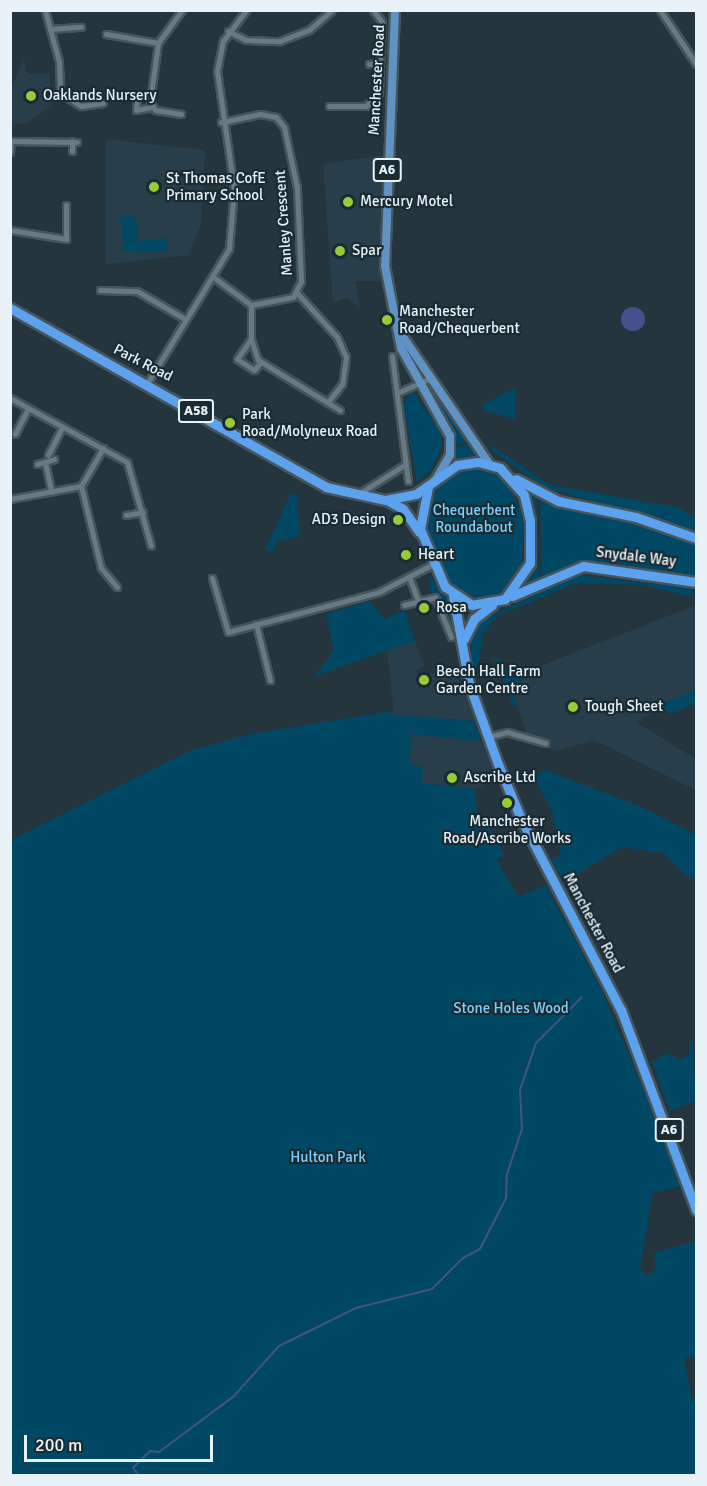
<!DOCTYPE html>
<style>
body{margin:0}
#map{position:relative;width:707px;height:1486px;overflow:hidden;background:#25353d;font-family:Signika,sans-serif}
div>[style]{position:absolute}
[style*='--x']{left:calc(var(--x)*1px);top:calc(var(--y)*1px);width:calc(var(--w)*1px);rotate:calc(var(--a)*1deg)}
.built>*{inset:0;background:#283f4b}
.green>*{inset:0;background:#004864}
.water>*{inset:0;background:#45518a}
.round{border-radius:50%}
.stream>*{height:2px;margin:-1px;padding:0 1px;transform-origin:1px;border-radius:1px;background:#45518a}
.roads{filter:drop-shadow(2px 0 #46545b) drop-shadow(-2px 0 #46545b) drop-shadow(0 2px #46545b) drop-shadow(0 -2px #46545b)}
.street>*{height:5px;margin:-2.5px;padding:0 2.5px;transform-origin:2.5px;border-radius:2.5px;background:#677982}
.primary>*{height:8px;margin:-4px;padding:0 4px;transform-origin:4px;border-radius:4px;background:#6092c3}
.highway>*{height:9px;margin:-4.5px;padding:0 4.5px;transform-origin:4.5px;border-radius:4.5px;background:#5ca2ee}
.dots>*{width:16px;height:16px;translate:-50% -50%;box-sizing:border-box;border:3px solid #1b2b33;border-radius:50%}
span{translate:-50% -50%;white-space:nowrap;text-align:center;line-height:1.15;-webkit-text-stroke:4.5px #1b2b33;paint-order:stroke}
.shield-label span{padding:2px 4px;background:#1b2b33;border:2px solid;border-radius:4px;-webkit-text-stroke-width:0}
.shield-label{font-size:14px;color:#e8f2f7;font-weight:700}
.street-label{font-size:15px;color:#e8f2f7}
.poi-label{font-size:15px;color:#e8f2f7}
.left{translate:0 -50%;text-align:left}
.right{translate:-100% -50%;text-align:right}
.park-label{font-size:15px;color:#7dcff8}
.frame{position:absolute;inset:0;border:12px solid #e8f2f7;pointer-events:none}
.scale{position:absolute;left:24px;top:1435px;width:189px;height:27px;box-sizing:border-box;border:3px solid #e8f2f7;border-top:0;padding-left:8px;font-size:18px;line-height:21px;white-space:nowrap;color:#e8f2f7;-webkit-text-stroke:4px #1b2b33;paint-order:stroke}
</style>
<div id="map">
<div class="built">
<div style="clip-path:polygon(24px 60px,27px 74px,49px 74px,52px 105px,27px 123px,11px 124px,11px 88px)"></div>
<div style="clip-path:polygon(106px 139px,205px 150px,201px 224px,189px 255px,106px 264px)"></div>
<div style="clip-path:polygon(384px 155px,381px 281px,355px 281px,360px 308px,347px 298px,333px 302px,323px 164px)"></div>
<div style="clip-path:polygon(696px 605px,696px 690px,636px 722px,696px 759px,696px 790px,594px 740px,557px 751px,529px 741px,510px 685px,523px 680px,521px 674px)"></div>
<div style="clip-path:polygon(415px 641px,424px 666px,416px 670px,418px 679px,441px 669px,456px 672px,475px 721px,394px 715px,387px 650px)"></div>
<div style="clip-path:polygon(412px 734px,481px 741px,494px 771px,479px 772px,484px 786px,475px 789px,422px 783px,408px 766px)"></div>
</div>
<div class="green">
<div style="clip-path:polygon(136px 215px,138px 241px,166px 238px,168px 252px,124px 251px,120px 216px)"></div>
<div style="clip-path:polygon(428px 388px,431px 389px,468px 441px,455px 445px,449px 421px)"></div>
<div style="clip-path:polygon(515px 388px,515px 419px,483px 410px,483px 404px)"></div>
<div style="clip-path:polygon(413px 391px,440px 431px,442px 446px,432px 469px,417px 482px,403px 403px)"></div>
<div style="clip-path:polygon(471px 444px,481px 458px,454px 462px,455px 447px)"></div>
<div style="clip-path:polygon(492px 446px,550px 485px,677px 507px,696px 518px,696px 530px,546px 488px,492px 451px)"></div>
<div style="clip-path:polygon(478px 468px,507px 480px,525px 520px,521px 572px,502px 594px,482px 600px,449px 584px,424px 518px,440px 482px,459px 470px)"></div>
<div style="clip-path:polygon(529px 490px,536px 494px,539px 578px,526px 584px,535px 560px)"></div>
<div style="clip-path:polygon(291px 493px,297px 495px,300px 537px,277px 541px,273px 551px,265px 551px)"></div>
<div style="clip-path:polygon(540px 497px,637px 521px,696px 543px,696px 578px,582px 562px,542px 577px)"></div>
<div style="clip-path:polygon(576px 575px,690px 588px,696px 598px,643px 585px,576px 583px,497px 616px,482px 635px,479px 666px,471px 669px,471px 643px,479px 622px)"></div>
<div style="clip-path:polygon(430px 577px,447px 598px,455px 620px,450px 621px,439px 594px,430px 592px)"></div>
<div style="clip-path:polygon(370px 601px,384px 619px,404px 610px,415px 641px,314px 676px,334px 651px,326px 614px)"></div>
<div style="clip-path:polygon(488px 659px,501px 659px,508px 671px,521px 674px,523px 680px,510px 685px,517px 705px,513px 707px,496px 662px)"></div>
<div style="clip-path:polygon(696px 690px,696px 703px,671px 714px,665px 710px,662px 704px)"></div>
<div style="clip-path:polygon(394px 711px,394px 715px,475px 721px,481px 741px,412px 734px,409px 765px,423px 767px,422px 783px,475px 789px,477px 818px,486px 821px,504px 855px,497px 860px,518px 897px,546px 885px,603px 993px,648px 1101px,680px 1187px,653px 1192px,640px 1268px,645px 1276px,656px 1269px,654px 1253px,696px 1241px,696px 1355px,684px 1359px,692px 1398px,696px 1399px,696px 1475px,11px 1475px,11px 840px,192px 750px,256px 733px)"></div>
<div style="clip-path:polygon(546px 770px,641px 807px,696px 835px,696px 875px,689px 878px,663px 853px,622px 847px,564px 882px,551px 861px,561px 855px,551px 808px,533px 777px)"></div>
<div style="clip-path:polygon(692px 1034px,696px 1101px,670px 1111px,652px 1062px,667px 1053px,679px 1060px,689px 1056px)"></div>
</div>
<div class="water">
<div class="round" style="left:621px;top:307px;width:24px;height:24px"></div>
</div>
<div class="stream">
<div style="--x:139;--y:1476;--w:10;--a:-127"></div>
<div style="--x:133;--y:1468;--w:24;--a:-45"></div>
<div style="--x:150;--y:1451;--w:9;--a:6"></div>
<div style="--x:159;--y:1452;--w:94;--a:-36.7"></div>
<div style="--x:234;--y:1396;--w:67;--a:-48"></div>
<div style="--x:279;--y:1346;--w:86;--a:-26.3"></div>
<div style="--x:356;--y:1308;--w:78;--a:-14"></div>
<div style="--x:432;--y:1289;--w:44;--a:-45"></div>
<div style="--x:463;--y:1258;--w:19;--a:-28"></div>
<div style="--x:480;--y:1249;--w:57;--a:-63"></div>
<div style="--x:506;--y:1198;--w:24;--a:-88"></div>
<div style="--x:507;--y:1174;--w:47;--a:-71.6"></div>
<div style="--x:522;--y:1129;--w:39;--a:-93"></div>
<div style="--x:520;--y:1090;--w:50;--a:-71.2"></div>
<div style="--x:536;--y:1043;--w:65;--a:-45"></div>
</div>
<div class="roads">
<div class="street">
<div style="--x:45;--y:10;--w:54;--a:74.9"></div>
<div style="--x:59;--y:62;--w:31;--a:88"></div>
<div style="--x:60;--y:93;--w:25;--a:32"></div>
<div style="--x:81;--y:106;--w:22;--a:-8"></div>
<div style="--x:660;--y:10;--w:65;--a:56.3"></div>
<div style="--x:50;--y:29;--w:31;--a:-4"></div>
<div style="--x:228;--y:31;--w:20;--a:27"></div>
<div style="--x:246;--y:40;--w:34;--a:2"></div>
<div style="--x:280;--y:41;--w:31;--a:-21"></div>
<div style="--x:309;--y:30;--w:30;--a:-41"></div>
<div style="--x:106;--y:34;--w:53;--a:9.8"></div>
<div style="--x:369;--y:64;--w:11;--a:-5"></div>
<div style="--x:137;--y:100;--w:10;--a:96"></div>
<div style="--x:136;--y:110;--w:16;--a:-11"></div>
<div style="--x:329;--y:106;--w:37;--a:0"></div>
<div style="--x:366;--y:106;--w:18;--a:-45"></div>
<div style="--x:379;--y:93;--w:71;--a:-87.6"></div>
<div style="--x:382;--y:22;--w:15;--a:-127"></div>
<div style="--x:181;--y:114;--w:26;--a:-171"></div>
<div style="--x:155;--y:110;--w:10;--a:-119"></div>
<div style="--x:150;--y:101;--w:59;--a:-82.1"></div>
<div style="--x:158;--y:43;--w:41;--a:-54"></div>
<div style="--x:10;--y:141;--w:67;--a:0.9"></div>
<div style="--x:72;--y:141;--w:10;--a:90"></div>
<div style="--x:10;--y:152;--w:11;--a:-85"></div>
<div style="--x:10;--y:230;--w:57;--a:9.1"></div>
<div style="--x:66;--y:239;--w:34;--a:-90"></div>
<div style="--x:216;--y:279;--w:44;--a:36.6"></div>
<div style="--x:251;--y:305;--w:43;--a:-10.8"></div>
<div style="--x:293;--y:297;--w:18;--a:-63"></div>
<div style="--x:301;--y:281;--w:93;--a:-92.5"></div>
<div style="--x:297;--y:188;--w:62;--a:-102"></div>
<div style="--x:284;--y:127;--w:13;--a:-129"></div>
<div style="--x:276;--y:117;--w:16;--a:-169"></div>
<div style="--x:260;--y:114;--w:40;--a:168"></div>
<div style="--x:100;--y:290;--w:37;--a:2"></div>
<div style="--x:137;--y:291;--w:56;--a:30.3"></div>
<div style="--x:297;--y:293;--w:59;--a:47.7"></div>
<div style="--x:337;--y:337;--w:22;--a:66"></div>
<div style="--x:346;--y:357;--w:27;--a:98"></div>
<div style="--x:342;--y:384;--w:23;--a:128"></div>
<div style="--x:251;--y:305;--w:34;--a:90"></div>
<div style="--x:251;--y:339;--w:22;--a:72"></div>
<div style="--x:258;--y:360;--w:96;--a:31.4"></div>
<div style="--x:251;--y:339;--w:24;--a:125"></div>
<div style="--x:237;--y:359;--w:20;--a:33"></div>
<div style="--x:254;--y:370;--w:9;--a:-49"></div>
<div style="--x:392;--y:356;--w:126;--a:82.7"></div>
<div style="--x:148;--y:382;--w:156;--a:-58.7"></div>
<div style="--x:229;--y:249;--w:60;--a:-85.2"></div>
<div style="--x:234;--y:189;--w:119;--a:-98.2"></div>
<div style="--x:217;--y:71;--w:31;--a:-79"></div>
<div style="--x:223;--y:41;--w:39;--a:-53"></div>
<div style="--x:397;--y:393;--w:34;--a:-24"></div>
<div style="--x:10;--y:398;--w:133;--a:28.7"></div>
<div style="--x:127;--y:462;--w:87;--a:74.1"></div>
<div style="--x:15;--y:434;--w:29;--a:-63"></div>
<div style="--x:48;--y:455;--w:31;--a:-63"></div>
<div style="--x:45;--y:462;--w:30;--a:78"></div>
<div style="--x:37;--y:464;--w:18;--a:-16"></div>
<div style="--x:81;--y:486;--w:84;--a:76.3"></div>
<div style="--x:101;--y:568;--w:25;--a:50"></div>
<div style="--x:81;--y:486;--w:44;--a:-59.9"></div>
<div style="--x:360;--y:493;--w:54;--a:-32.2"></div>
<div style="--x:10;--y:499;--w:72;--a:-10.4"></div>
<div style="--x:126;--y:515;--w:17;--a:-10"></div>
<div style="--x:409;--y:577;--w:25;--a:69"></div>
<div style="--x:212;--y:578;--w:56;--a:73.5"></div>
<div style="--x:228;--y:632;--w:156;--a:-14.8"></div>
<div style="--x:379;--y:592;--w:61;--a:-27.4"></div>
<div style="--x:404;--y:605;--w:32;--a:-14"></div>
<div style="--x:435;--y:597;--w:43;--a:68.2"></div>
<div style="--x:256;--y:624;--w:58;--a:76"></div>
<div style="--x:488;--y:737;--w:20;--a:-15"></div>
<div style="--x:507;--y:732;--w:40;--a:16"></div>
</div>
<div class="primary">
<div style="--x:395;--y:10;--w:256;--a:92.2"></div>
<div style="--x:385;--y:266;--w:84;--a:79"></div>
<div style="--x:401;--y:348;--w:101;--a:60.9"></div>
<div style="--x:450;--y:436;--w:19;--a:90"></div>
<div style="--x:450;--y:455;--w:28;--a:120"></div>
<div style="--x:399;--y:331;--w:162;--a:55.8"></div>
</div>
<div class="highway">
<div style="--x:10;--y:308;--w:363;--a:29.5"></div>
<div style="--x:326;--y:487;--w:60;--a:12.4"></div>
<div style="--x:385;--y:500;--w:32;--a:-11"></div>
<div style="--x:416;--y:494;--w:50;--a:-35.3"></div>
<div style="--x:457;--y:465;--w:21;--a:-8"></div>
<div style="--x:478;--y:462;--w:23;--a:15"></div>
<div style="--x:500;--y:468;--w:36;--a:48"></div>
<div style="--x:524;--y:495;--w:26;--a:77"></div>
<div style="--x:530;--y:520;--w:43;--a:90"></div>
<div style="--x:530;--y:563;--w:44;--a:124.8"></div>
<div style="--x:505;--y:599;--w:34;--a:170"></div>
<div style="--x:472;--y:605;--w:32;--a:-146"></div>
<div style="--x:445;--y:587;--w:63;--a:-113.3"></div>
<div style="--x:420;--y:529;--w:43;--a:-79.2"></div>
<div style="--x:516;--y:479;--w:47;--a:27.6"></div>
<div style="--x:558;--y:501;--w:80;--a:11.6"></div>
<div style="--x:636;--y:517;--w:64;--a:19.3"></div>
<div style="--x:387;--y:500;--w:18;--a:29"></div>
<div style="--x:403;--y:509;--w:28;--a:55"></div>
<div style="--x:453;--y:595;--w:90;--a:79.8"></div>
<div style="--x:469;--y:684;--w:85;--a:70.1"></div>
<div style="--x:498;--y:764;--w:60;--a:67.3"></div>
<div style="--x:521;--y:819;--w:216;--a:62.4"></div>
<div style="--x:621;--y:1010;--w:214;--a:69.4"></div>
<div style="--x:512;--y:596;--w:77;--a:-22.9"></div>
<div style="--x:583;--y:566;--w:114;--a:8.1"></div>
<div style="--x:464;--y:639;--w:22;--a:-63"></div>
<div style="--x:474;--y:619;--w:23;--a:-38"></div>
</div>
</div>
<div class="dots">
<div style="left:31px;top:96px;background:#98cb37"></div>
<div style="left:154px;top:187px;background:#98cb37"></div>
<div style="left:348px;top:202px;background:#98cb37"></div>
<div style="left:340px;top:251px;background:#98cb37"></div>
<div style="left:387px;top:320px;background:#98cb37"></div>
<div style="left:230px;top:423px;background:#98cb37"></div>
<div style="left:398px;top:520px;background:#98cb37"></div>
<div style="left:406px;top:555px;background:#98cb37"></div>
<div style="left:424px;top:608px;background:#98cb37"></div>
<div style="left:424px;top:680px;background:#98cb37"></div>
<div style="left:573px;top:707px;background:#98cb37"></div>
<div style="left:452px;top:778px;background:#98cb37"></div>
<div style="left:507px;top:803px;background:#98cb37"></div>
</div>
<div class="shield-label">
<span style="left:387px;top:170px">A6</span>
<span style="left:196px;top:411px">A58</span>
<span style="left:669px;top:1130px">A6</span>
</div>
<div class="street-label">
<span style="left:377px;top:80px;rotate:-87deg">Manchester Road</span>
<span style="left:284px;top:223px;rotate:-94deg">Manley Crescent</span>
<span style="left:143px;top:363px;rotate:27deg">Park Road</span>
<span style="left:636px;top:557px;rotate:7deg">Snydale Way</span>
<span style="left:593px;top:923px;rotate:62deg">Manchester Road</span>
</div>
<div class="poi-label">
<span class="left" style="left:43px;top:96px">Oaklands Nursery</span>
<span class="left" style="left:166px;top:187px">St Thomas CofE<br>Primary School</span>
<span class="left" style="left:360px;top:202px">Mercury Motel</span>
<span class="left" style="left:352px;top:251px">Spar</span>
<span class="left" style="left:399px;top:320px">Manchester<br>Road/Chequerbent</span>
<span class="left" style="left:242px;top:423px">Park<br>Road/Molyneux Road</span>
<span class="right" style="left:386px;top:520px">AD3 Design</span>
<span class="left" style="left:418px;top:555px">Heart</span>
<span class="left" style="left:436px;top:608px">Rosa</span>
<span class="left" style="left:436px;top:680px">Beech Hall Farm<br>Garden Centre</span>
<span class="left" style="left:585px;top:707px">Tough Sheet</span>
<span class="left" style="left:464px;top:778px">Ascribe Ltd</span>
<span style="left:507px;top:830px">Manchester<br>Road/Ascribe Works</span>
</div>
<div class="park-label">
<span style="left:474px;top:519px">Chequerbent<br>Roundabout</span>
<span style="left:511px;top:1009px">Stone Holes Wood</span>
<span style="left:328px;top:1158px">Hulton Park</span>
</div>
<div class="frame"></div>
<div class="scale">200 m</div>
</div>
